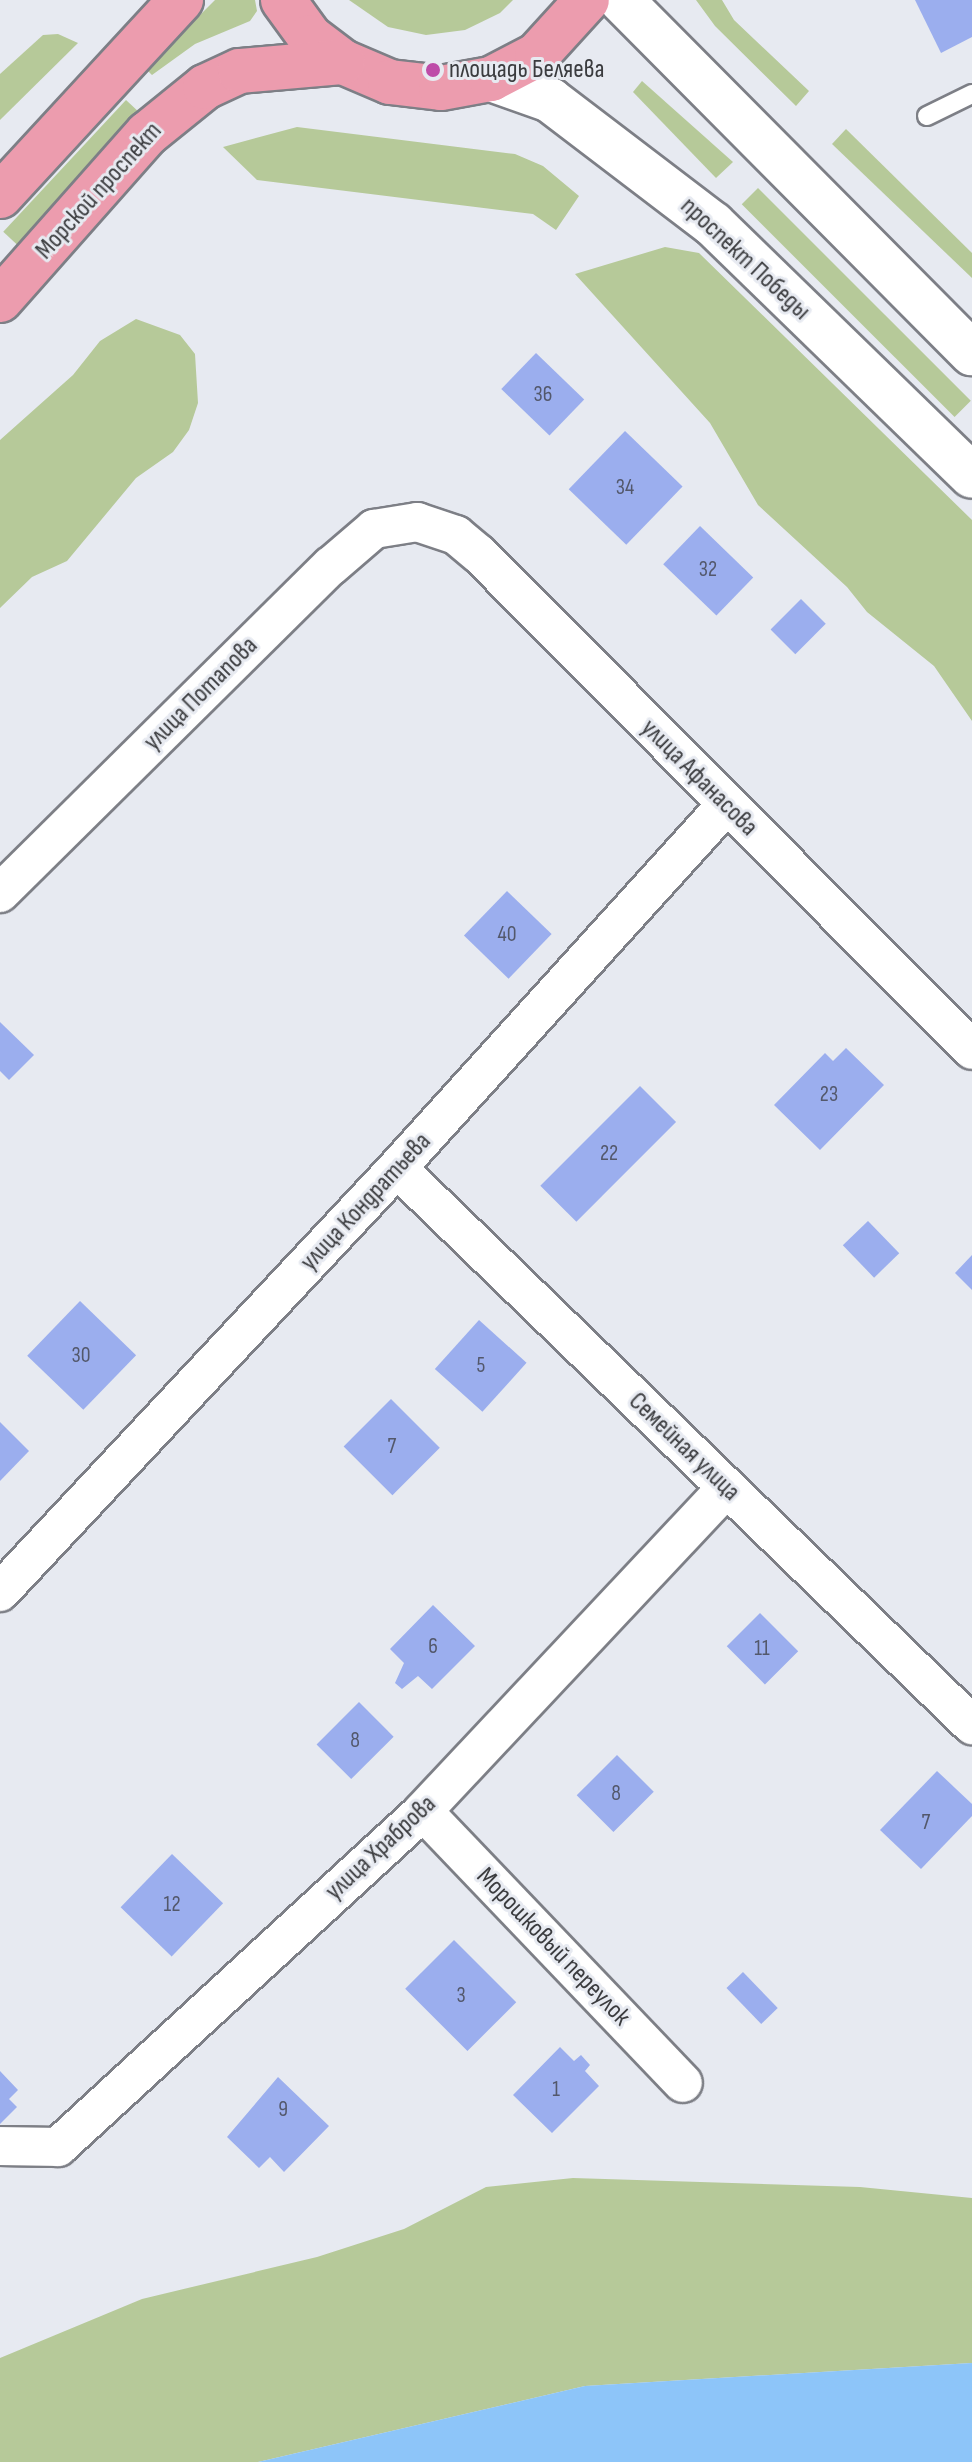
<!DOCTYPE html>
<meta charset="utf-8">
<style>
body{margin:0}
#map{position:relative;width:972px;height:2462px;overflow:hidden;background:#e7eaf1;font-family:"Sofia Sans Condensed",sans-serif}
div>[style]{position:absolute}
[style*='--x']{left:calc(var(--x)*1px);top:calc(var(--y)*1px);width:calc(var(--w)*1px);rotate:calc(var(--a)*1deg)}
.green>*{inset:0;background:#b6c999;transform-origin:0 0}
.water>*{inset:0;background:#8dc5f9}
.building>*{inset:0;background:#9baeee;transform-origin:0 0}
.roads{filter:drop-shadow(2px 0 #7d7f86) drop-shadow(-2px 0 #7d7f86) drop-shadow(0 2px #7d7f86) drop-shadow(0 -2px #7d7f86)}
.lane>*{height:18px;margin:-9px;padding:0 9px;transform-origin:9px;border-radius:9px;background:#fff}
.street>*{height:38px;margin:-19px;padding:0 19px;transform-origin:19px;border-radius:19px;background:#fff}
.secondary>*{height:44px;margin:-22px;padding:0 22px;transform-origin:22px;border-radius:22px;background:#fff}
.primary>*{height:44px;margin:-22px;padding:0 22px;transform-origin:22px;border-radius:22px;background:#ec9cae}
.dots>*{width:22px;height:22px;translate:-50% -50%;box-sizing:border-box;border:4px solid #e7eaf1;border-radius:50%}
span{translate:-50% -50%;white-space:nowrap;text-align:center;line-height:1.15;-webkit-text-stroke:6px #e7eaf1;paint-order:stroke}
.number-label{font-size:22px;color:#53586b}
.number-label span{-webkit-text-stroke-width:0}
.poi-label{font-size:26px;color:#3b3c3f}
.left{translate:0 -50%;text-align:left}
.street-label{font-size:26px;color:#3b3c3f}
</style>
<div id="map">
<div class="green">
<div style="clip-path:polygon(215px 0,255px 0,257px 11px,250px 21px,195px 44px,152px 75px,146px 69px)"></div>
<div style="clip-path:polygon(349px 0,513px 0,500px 13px,465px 30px,426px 35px,388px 27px)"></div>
<div style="clip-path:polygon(696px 0,722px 0,734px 20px,809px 91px,796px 106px,715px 26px)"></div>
<div style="clip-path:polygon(58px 34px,78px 43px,0 120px,0 74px,43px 35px)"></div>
<div style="clip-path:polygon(642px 81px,733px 162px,716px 178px,633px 92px)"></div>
<div style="left:126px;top:100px;width:22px;height:180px;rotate:43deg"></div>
<div style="clip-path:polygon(297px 127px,515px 154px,543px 166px,579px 196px,556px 230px,533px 214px,257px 180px,223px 147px)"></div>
<div style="clip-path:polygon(846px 129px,972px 253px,972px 278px,832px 144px)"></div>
<div style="left:758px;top:188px;width:301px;height:23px;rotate:45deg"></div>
<div style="clip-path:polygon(665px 247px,699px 253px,972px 520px,972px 721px,934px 666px,867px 612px,847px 587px,758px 505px,710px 423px,575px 274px)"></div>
<div style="clip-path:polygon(136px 319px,180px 335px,195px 354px,198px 403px,189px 430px,173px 452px,136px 478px,67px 561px,32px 577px,0 608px,0 440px,73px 375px,100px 341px)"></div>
<div style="clip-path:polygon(573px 2178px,860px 2187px,972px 2198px,972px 2363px,585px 2386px,258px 2462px,0 2462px,0 2358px,142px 2299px,317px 2257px,404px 2229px,486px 2187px)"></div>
</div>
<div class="water">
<div style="clip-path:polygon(972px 2363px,972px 2462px,258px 2462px,585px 2386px)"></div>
</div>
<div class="building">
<div style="clip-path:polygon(915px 0,972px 0,972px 37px,941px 53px)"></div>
<div style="left:536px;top:353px;width:67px;height:50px;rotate:44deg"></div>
<div style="left:625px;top:431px;width:80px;height:81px;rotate:44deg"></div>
<div style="left:700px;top:526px;width:74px;height:53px;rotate:44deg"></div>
<div style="left:801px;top:599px;width:35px;height:43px;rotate:45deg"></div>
<div style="left:507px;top:891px;width:62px;height:62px;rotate:44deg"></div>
<div style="clip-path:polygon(0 1022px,34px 1055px,9px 1080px,0 1071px)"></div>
<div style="clip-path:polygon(846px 1048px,884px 1085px,820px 1150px,774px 1105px,825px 1053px,833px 1061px)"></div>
<div style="left:640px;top:1086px;width:51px;height:141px;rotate:45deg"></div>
<div style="left:868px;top:1221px;width:45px;height:35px;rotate:46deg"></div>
<div style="clip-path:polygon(972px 1255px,972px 1290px,955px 1273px)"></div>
<div style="left:80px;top:1301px;width:78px;height:76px;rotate:44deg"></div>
<div style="left:479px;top:1320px;width:64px;height:66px;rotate:42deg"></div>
<div style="left:391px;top:1399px;width:69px;height:67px;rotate:45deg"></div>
<div style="clip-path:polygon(0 1422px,29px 1451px,0 1481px)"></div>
<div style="clip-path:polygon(433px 1605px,475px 1646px,432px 1689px,418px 1676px,402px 1689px,395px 1683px,404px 1663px,390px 1649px)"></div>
<div style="left:760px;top:1613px;width:54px;height:47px;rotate:45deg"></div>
<div style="left:359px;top:1702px;width:49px;height:60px;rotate:45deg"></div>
<div style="left:617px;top:1755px;width:52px;height:57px;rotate:45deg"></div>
<div style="clip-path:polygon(937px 1771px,972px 1804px,972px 1816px,921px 1869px,880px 1830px)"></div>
<div style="left:172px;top:1854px;width:71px;height:74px;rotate:44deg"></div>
<div style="left:454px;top:1940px;width:88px;height:69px;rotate:45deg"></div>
<div style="left:743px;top:1972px;width:50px;height:23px;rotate:46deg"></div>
<div style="clip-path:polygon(560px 2047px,574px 2061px,581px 2055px,590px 2065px,585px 2071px,599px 2086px,552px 2133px,513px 2095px)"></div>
<div style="clip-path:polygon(0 2071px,18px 2090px,9px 2099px,17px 2107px,0 2124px)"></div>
<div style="clip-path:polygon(278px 2077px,329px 2126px,284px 2172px,270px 2157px,259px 2168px,227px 2137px)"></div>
</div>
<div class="roads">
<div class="lane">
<div style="--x:927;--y:116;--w:50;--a:-26.1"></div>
</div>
<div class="street">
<div style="--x:0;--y:893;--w:465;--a:-44.7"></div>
<div style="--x:331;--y:566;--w:57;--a:-40.7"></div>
<div style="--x:374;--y:529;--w:44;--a:-9.2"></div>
<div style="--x:417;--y:522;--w:41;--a:18.4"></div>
<div style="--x:456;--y:535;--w:30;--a:40"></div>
<div style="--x:479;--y:554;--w:699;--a:45.17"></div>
<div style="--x:397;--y:1168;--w:801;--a:44.09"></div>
<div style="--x:0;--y:1592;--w:581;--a:-46.88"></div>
<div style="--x:397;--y:1168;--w:488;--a:-47.8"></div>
<div style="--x:423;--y:1811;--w:376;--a:46.3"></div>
<div style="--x:0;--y:2146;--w:58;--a:1"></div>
<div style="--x:58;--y:2147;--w:496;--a:-42.6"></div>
<div style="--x:423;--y:1811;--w:443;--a:-46.8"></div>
</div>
<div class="secondary">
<div style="--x:621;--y:0;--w:498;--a:45.2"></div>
<div style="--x:491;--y:79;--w:63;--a:19.6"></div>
<div style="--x:550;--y:100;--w:205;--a:37.3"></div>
<div style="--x:713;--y:224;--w:361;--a:44.2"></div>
</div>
<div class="primary">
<div style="--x:283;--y:0;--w:46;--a:53.9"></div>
<div style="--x:310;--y:37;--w:41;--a:37.1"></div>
<div style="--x:343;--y:62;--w:51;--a:23.1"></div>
<div style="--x:390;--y:82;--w:51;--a:6.7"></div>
<div style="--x:441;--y:88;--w:51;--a:-10.2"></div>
<div style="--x:491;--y:79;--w:52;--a:-27.6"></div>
<div style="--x:537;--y:55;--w:74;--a:-47.7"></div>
<div style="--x:0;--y:196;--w:267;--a:-47.3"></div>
<div style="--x:0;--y:300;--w:222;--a:-48.5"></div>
<div style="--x:147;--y:134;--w:75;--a:-39"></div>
<div style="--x:205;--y:87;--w:38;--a:-25"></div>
<div style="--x:240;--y:71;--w:103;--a:-5"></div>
</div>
</div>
<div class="dots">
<div style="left:433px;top:70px;background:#be4ca8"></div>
</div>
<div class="number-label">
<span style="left:543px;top:395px">36</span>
<span style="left:625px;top:488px">34</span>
<span style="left:708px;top:570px">32</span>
<span style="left:507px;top:935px">40</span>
<span style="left:829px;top:1095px">23</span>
<span style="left:609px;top:1154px">22</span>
<span style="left:81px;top:1356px">30</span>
<span style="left:481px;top:1366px">5</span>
<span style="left:392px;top:1447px">7</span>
<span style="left:433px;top:1647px">6</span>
<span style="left:762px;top:1649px">11</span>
<span style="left:355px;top:1741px">8</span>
<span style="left:616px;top:1794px">8</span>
<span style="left:926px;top:1823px">7</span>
<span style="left:172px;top:1905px">12</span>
<span style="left:461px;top:1996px">3</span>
<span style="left:556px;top:2090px">1</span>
<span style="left:283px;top:2110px">9</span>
</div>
<div class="poi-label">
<span class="left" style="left:449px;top:70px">площадь Беляева</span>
</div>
<div class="street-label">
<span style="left:99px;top:191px;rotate:-48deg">Морской проспект</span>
<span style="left:745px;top:259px;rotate:43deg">проспект Победы</span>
<span style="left:201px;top:694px;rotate:-45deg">улица Потапова</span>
<span style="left:699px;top:778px;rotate:45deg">улица Афанасова</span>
<span style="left:366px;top:1202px;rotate:-47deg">улица Кондратьева</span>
<span style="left:684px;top:1447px;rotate:44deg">Семейная улица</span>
<span style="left:381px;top:1848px;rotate:-43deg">улица Храброва</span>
<span style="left:553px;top:1947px;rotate:46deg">Морошковый переулок</span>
</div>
</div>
